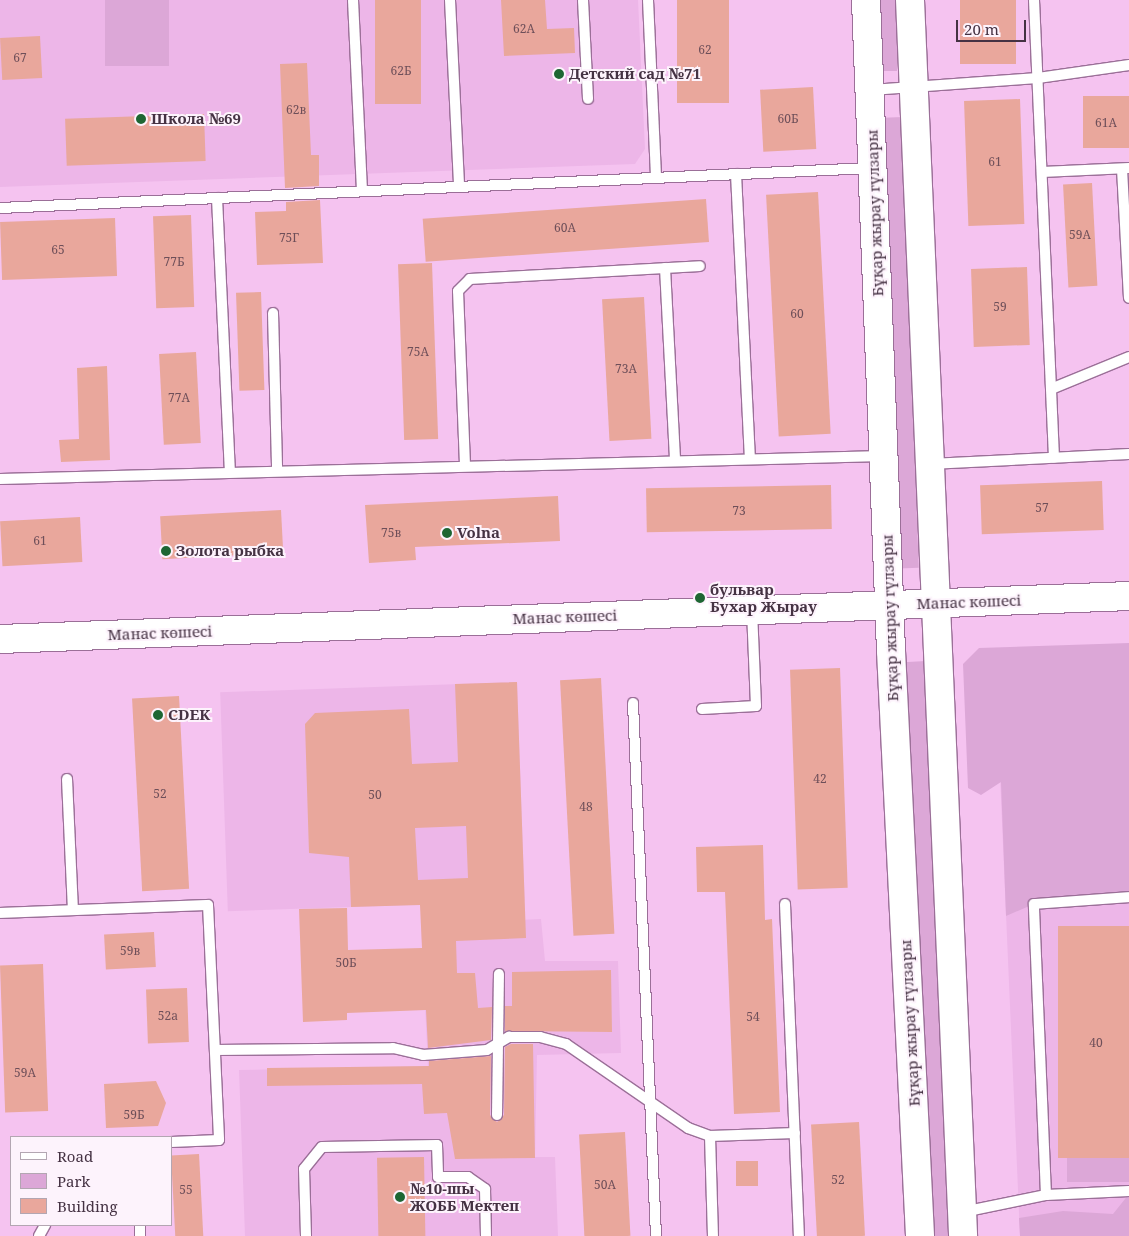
<!DOCTYPE html>
<meta charset="utf-8">
<style>
body{margin:0}
#map{position:relative;width:1129px;height:1236px;overflow:hidden;background:#f5c3f0;font-family:"Noto Serif",serif}
div>[style]{position:absolute}
[style*='--x']{left:calc(var(--x)*1px);top:calc(var(--y)*1px);width:calc(var(--w)*1px);rotate:calc(var(--a)*1deg)}
.built>*{inset:0;background:#edb6e8;transform-origin:0 0}
.green>*{inset:0;background:#dca7d7;transform-origin:0 0}
.building>*{inset:0;background:#e9a79c;transform-origin:0 0}
.roads{filter:drop-shadow(1px 0 #9b6f98) drop-shadow(-1px 0 #9b6f98) drop-shadow(0 1px #9b6f98) drop-shadow(0 -1px #9b6f98)}
.lane>*{height:10px;margin:-5px;padding:0 5px;transform-origin:5px;border-radius:5px;background:#fff}
.secondary>*{height:28px;margin:-14px;padding:0 14px;transform-origin:14px;border-radius:14px;background:#fff}
.dots>*{width:14px;height:14px;translate:-50% -50%;box-sizing:border-box;border:2px solid #fdf3fc;border-radius:50%}
span{translate:-50% -50%;white-space:nowrap;text-align:center;line-height:1.15;-webkit-text-stroke:4px #fdf3fc;paint-order:stroke}
.number-label{font-size:12px;color:#6e4f59}
.number-label span{-webkit-text-stroke-width:0}
.poi-label{font-size:15px;color:#453243;font-weight:700}
.left{translate:0 -50%;text-align:left}
.street-label{font-size:15px;color:#453243}
.legend{position:absolute;left:10px;top:1136px;width:162px;height:90px;box-sizing:border-box;background:#fdf3fc;border:1px solid #b3a6b2;margin:0;padding:6px 9px;list-style:none;font-size:15px;color:#453243}
.legend li{display:flex;align-items:center;gap:10px;height:25px}
.legend b{width:25px;border:1px solid #b3a6b2}
.scale{position:absolute;left:956px;top:20px;width:70px;height:22px;box-sizing:border-box;border:2px solid #453243;border-top:0;padding-left:6px;font-size:15px;line-height:18px;white-space:nowrap;color:#453243;-webkit-text-stroke:4px #fdf3fc;paint-order:stroke}
</style>
<div id="map">
<div class="built">
<div style="clip-path:polygon(0 0,638px 0,645px 149px,635px 164px,0 187px)"></div>
<div style="clip-path:polygon(1129px 656px,1129px 1236px,1020px 1236px,995px 661px)"></div>
<div style="left:517px;top:682px;width:219px;height:297px;rotate:88deg"></div>
<div style="clip-path:polygon(541px 919px,545px 961px,618px 961px,621px 1053px,537px 1055px,535px 1157px,555px 1157px,558px 1236px,245px 1236px,239px 1070px,428px 1066px,421px 924px)"></div>
</div>
<div class="green">
<div style="left:105px;top:0;width:64px;height:66px"></div>
<div style="left:878px;top:0;width:19px;height:71px"></div>
<div style="left:903px;top:117px;width:451px;height:20px;rotate:88deg"></div>
<div style="clip-path:polygon(1129px 643px,1129px 897px,1034px 904px,1006px 916px,1001px 782px,981px 795px,968px 788px,963px 664px,979px 648px)"></div>
<div style="left:926px;top:661px;width:576px;height:23px;rotate:87deg"></div>
<div style="left:1129px;top:1158px;width:24px;height:62px;rotate:90deg"></div>
<div style="clip-path:polygon(1129px 1194px,1129px 1236px,1020px 1236px,1019px 1218px,1063px 1211px,1113px 1214px)"></div>
</div>
<div class="building">
<div style="left:375px;top:0;width:46px;height:104px"></div>
<div style="clip-path:polygon(501px 0,545px 0,547px 29px,574px 28px,575px 53px,504px 56px)"></div>
<div style="left:677px;top:0;width:52px;height:103px"></div>
<div style="left:960px;top:0;width:56px;height:64px"></div>
<div style="left:40px;top:36px;width:42px;height:40px;rotate:87deg"></div>
<div style="clip-path:polygon(307px 63px,311px 155px,319px 155px,319px 186px,285px 188px,280px 64px)"></div>
<div style="left:813px;top:87px;width:62px;height:53px;rotate:87deg"></div>
<div style="left:1129px;top:96px;width:52px;height:46px;rotate:90deg"></div>
<div style="left:1020px;top:99px;width:125px;height:56px;rotate:88deg"></div>
<div style="left:204px;top:114px;width:47px;height:139px;rotate:88deg"></div>
<div style="left:1092px;top:183px;width:103px;height:29px;rotate:87deg"></div>
<div style="left:818px;top:192px;width:242px;height:52px;rotate:87deg"></div>
<div style="left:706px;top:199px;width:43px;height:284px;rotate:86deg"></div>
<div style="clip-path:polygon(320px 200px,323px 263px,257px 265px,255px 212px,286px 211px,286px 202px)"></div>
<div style="left:191px;top:215px;width:92px;height:38px;rotate:88deg"></div>
<div style="left:115px;top:218px;width:58px;height:115px;rotate:88deg"></div>
<div style="left:432px;top:263px;width:176px;height:34px;rotate:88deg"></div>
<div style="left:1027px;top:267px;width:78px;height:56px;rotate:88deg"></div>
<div style="left:261px;top:292px;width:98px;height:25px;rotate:88deg"></div>
<div style="left:644px;top:297px;width:142px;height:42px;rotate:87deg"></div>
<div style="left:196px;top:352px;width:91px;height:37px;rotate:87deg"></div>
<div style="clip-path:polygon(107px 366px,110px 460px,61px 462px,59px 440px,79px 439px,77px 368px)"></div>
<div style="left:1102px;top:481px;width:49px;height:122px;rotate:88deg"></div>
<div style="left:831px;top:485px;width:44px;height:185px;rotate:89deg"></div>
<div style="clip-path:polygon(558px 496px,560px 541px,415px 547px,416px 560px,369px 563px,365px 505px)"></div>
<div style="left:281px;top:510px;width:43px;height:121px;rotate:87deg"></div>
<div style="left:80px;top:517px;width:45px;height:80px;rotate:87deg"></div>
<div style="left:840px;top:668px;width:220px;height:50px;rotate:88deg"></div>
<div style="left:601px;top:678px;width:256px;height:41px;rotate:87deg"></div>
<div style="clip-path:polygon(evenodd,517px 682px,526px 938px,456px 941px,457px 973px,475px 973px,478px 1008px,492px 1007px,491px 1040px,428px 1048px,426px 1010px,347px 1013px,347px 1020px,303px 1022px,299px 909px,347px 908px,348px 950px,422px 948px,420px 905px,351px 907px,349px 857px,309px 853px,305px 724px,315px 713px,409px 709px,412px 764px,458px 762px,455px 684px,517px 682px,466px 826px,468px 878px,418px 880px,415px 828px,466px 826px)"></div>
<div style="left:179px;top:696px;width:193px;height:47px;rotate:87deg"></div>
<div style="clip-path:polygon(763px 845px,765px 920px,772px 919px,780px 1112px,734px 1114px,725px 892px,697px 892px,696px 847px)"></div>
<div style="left:1129px;top:926px;width:232px;height:71px;rotate:90deg"></div>
<div style="left:154px;top:932px;width:35px;height:50px;rotate:87deg"></div>
<div style="left:43px;top:964px;width:147px;height:43px;rotate:88deg"></div>
<div style="clip-path:polygon(611px 970px,612px 1032px,505px 1031px,505px 1006px,512px 1006px,512px 972px)"></div>
<div style="left:187px;top:988px;width:54px;height:41px;rotate:88deg"></div>
<div style="clip-path:polygon(511px 1044px,533px 1044px,535px 1158px,455px 1159px,447px 1113px,424px 1114px,422px 1084px,267px 1086px,267px 1068px,429px 1066px,429px 1061px,491px 1056px,490px 1115px,497px 1122px,504px 1115px,505px 1047px)"></div>
<div style="clip-path:polygon(156px 1081px,166px 1103px,158px 1126px,106px 1128px,104px 1084px)"></div>
<div style="left:859px;top:1122px;width:114px;height:48px;rotate:87deg"></div>
<div style="left:625px;top:1132px;width:104px;height:46px;rotate:87deg"></div>
<div style="left:199px;top:1154px;width:82px;height:28px;rotate:87deg"></div>
<div style="left:424px;top:1157px;width:79px;height:47px;rotate:89deg"></div>
<div style="left:736px;top:1161px;width:22px;height:25px"></div>
</div>
<div class="roads">
<div class="lane">
<div style="--x:353;--y:0;--w:191;--a:87.3"></div>
<div style="--x:450;--y:0;--w:187;--a:87.2"></div>
<div style="--x:583;--y:0;--w:99;--a:87.1"></div>
<div style="--x:648;--y:0;--w:178;--a:87.4"></div>
<div style="--x:1034;--y:0;--w:458;--a:87.5"></div>
<div style="--x:871;--y:90;--w:167;--a:-4.1"></div>
<div style="--x:1038;--y:78;--w:92;--a:-8.1"></div>
<div style="--x:1122;--y:169;--w:129;--a:86.9"></div>
<div style="--x:1042;--y:172;--w:87;--a:-2.6"></div>
<div style="--x:736;--y:174;--w:284;--a:87.2"></div>
<div style="--x:217;--y:198;--w:273;--a:87.3"></div>
<div style="--x:0;--y:208;--w:871;--a:-2.63"></div>
<div style="--x:665;--y:268;--w:192;--a:87"></div>
<div style="--x:273;--y:313;--w:157;--a:88.5"></div>
<div style="--x:1051;--y:389;--w:84;--a:-22.3"></div>
<div style="--x:930;--y:464;--w:199;--a:-2.9"></div>
<div style="--x:465;--y:465;--w:174;--a:-92.3"></div>
<div style="--x:458;--y:291;--w:17;--a:-45"></div>
<div style="--x:470;--y:279;--w:230;--a:-3.2"></div>
<div style="--x:0;--y:479;--w:883;--a:-1.49"></div>
<div style="--x:633;--y:703;--w:533;--a:87.53"></div>
<div style="--x:702;--y:709;--w:54;--a:-3.2"></div>
<div style="--x:756;--y:706;--w:95;--a:-92.4"></div>
<div style="--x:67;--y:779;--w:131;--a:87.4"></div>
<div style="--x:785;--y:904;--w:332;--a:87.6"></div>
<div style="--x:0;--y:913;--w:208;--a:-2.2"></div>
<div style="--x:208;--y:905;--w:235;--a:87.3"></div>
<div style="--x:219;--y:1140;--w:48;--a:177.6"></div>
<div style="--x:215;--y:1050;--w:178;--a:-0.6"></div>
<div style="--x:393;--y:1048;--w:31;--a:13"></div>
<div style="--x:423;--y:1055;--w:64;--a:-4.5"></div>
<div style="--x:487;--y:1050;--w:26;--a:-31"></div>
<div style="--x:509;--y:1037;--w:31;--a:0"></div>
<div style="--x:540;--y:1037;--w:27;--a:15"></div>
<div style="--x:566;--y:1044;--w:148;--a:34.5"></div>
<div style="--x:688;--y:1128;--w:23;--a:20"></div>
<div style="--x:710;--y:1136;--w:85;--a:-2"></div>
<div style="--x:497;--y:1115;--w:141;--a:-89.2"></div>
<div style="--x:710;--y:1136;--w:100;--a:88.3"></div>
<div style="--x:1046;--y:1195;--w:291;--a:-92.4"></div>
<div style="--x:1034;--y:904;--w:95;--a:-4.2"></div>
<div style="--x:963;--y:1212;--w:85;--a:-11.6"></div>
<div style="--x:1046;--y:1195;--w:83;--a:-2.8"></div>
<div style="--x:140;--y:1225;--w:11;--a:90"></div>
<div style="--x:39;--y:1236;--w:13;--a:-61"></div>
<div style="--x:306;--y:1236;--w:67;--a:-91.7"></div>
<div style="--x:304;--y:1169;--w:28;--a:-51"></div>
<div style="--x:322;--y:1147;--w:115;--a:-1"></div>
<div style="--x:437;--y:1145;--w:32;--a:88"></div>
<div style="--x:438;--y:1177;--w:30;--a:0"></div>
<div style="--x:468;--y:1177;--w:21;--a:35"></div>
<div style="--x:485;--y:1189;--w:47;--a:88.8"></div>
</div>
<div class="secondary">
<div style="--x:866;--y:0;--w:651;--a:87.8"></div>
<div style="--x:891;--y:651;--w:586;--a:87.16"></div>
<div style="--x:910;--y:0;--w:1237;--a:87.54"></div>
<div style="--x:0;--y:639;--w:1130;--a:-2.18"></div>
</div>
</div>
<div class="dots">
<div style="left:559px;top:74px;background:#1e6633"></div>
<div style="left:141px;top:119px;background:#1e6633"></div>
<div style="left:447px;top:533px;background:#1e6633"></div>
<div style="left:166px;top:551px;background:#1e6633"></div>
<div style="left:700px;top:598px;background:#1e6633"></div>
<div style="left:158px;top:715px;background:#1e6633"></div>
<div style="left:400px;top:1197px;background:#1e6633"></div>
</div>
<div class="number-label">
<span style="left:524px;top:29px">62А</span>
<span style="left:705px;top:50px">62</span>
<span style="left:20px;top:58px">67</span>
<span style="left:401px;top:71px">62Б</span>
<span style="left:296px;top:110px">62в</span>
<span style="left:788px;top:119px">60Б</span>
<span style="left:1106px;top:123px">61А</span>
<span style="left:995px;top:162px">61</span>
<span style="left:565px;top:228px">60А</span>
<span style="left:1080px;top:235px">59А</span>
<span style="left:289px;top:238px">75Г</span>
<span style="left:58px;top:250px">65</span>
<span style="left:174px;top:262px">77Б</span>
<span style="left:1000px;top:307px">59</span>
<span style="left:797px;top:314px">60</span>
<span style="left:418px;top:352px">75А</span>
<span style="left:626px;top:369px">73А</span>
<span style="left:179px;top:398px">77А</span>
<span style="left:1042px;top:508px">57</span>
<span style="left:739px;top:511px">73</span>
<span style="left:391px;top:533px">75в</span>
<span style="left:40px;top:541px">61</span>
<span style="left:820px;top:779px">42</span>
<span style="left:160px;top:794px">52</span>
<span style="left:375px;top:795px">50</span>
<span style="left:586px;top:807px">48</span>
<span style="left:130px;top:951px">59в</span>
<span style="left:346px;top:963px">50Б</span>
<span style="left:168px;top:1016px">52а</span>
<span style="left:753px;top:1017px">54</span>
<span style="left:1096px;top:1043px">40</span>
<span style="left:25px;top:1073px">59А</span>
<span style="left:134px;top:1115px">59Б</span>
<span style="left:838px;top:1180px">52</span>
<span style="left:605px;top:1185px">50А</span>
<span style="left:186px;top:1190px">55</span>
</div>
<div class="poi-label">
<span class="left" style="left:569px;top:74px">Детский сад №71</span>
<span class="left" style="left:151px;top:119px">Школа №69</span>
<span class="left" style="left:457px;top:533px">Volna</span>
<span class="left" style="left:176px;top:551px">Золота рыбка</span>
<span class="left" style="left:710px;top:598px">бульвар<br>Бухар Жырау</span>
<span class="left" style="left:168px;top:715px">CDEK</span>
<span class="left" style="left:410px;top:1197px">№10-шы<br>ЖОББ Мектеп</span>
</div>
<div class="street-label">
<span style="left:875px;top:213px;rotate:-92deg">Бұқар жырау гүлзары</span>
<span style="left:969px;top:602px;rotate:-2deg">Манас көшесі</span>
<span style="left:565px;top:617px;rotate:-2deg">Манас көшесі</span>
<span style="left:890px;top:618px;rotate:-92deg">Бұқар жырау гүлзары</span>
<span style="left:160px;top:633px;rotate:-2deg">Манас көшесі</span>
<span style="left:910px;top:1023px;rotate:-93deg">Бұқар жырау гүлзары</span>
</div>
<ul class="legend">
<li><b style="height:6px;background:#fff"></b>Road</li>
<li><b style="height:14px;background:#dca7d7"></b>Park</li>
<li><b style="height:14px;background:#e9a79c"></b>Building</li>
</ul>
<div class="scale">20 m</div>
</div>
